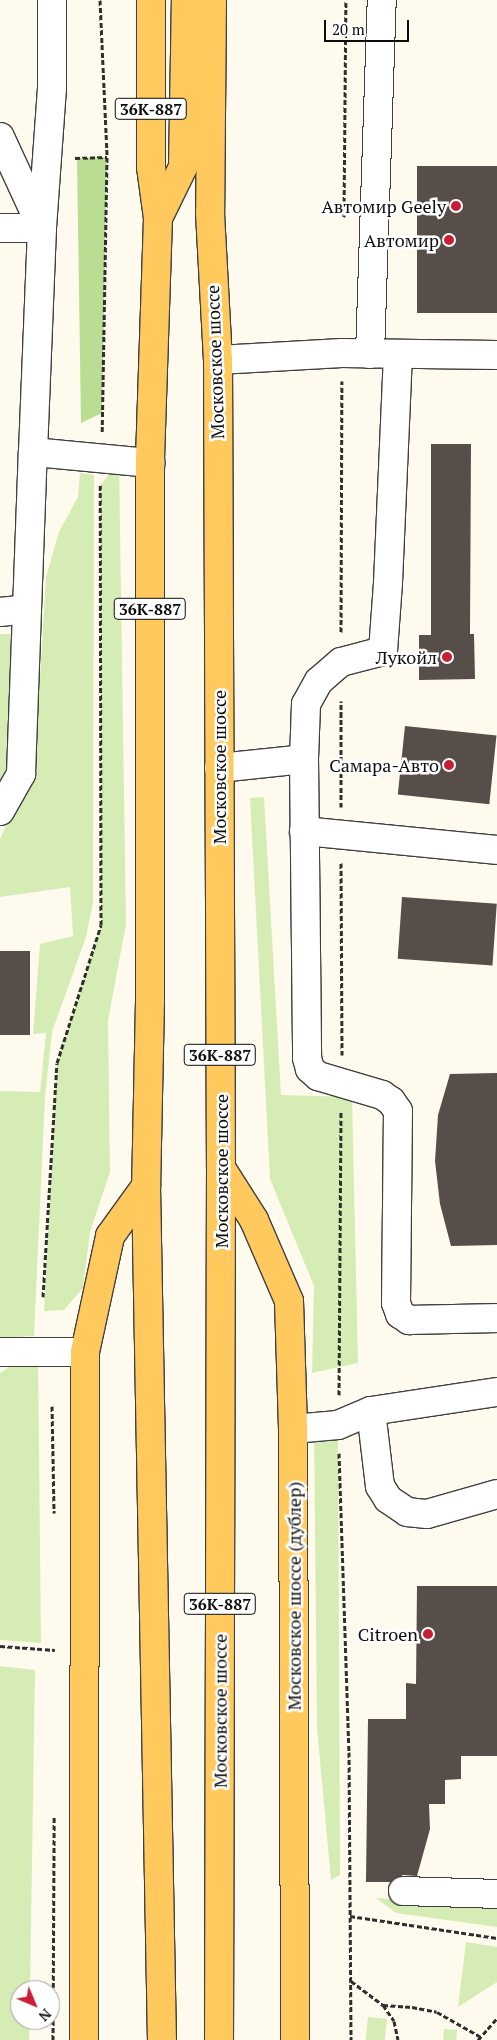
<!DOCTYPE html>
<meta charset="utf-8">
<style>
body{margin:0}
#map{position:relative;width:497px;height:2040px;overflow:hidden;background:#fffaee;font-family:"PT Serif",serif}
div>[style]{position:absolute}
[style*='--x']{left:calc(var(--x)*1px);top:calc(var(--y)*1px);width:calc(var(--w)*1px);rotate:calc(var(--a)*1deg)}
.green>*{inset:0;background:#d6ecb5;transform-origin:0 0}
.forest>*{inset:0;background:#bbdd93}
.building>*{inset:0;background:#574d49;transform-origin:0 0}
.path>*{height:3px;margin-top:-1.5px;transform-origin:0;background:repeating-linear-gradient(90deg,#2f2f2f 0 5px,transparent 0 7.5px)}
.roads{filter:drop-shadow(1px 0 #404040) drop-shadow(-1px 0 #404040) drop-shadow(0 1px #404040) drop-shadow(0 -1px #404040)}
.minor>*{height:28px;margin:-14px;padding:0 14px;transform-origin:14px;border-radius:14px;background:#fff}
.major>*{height:28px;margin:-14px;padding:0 14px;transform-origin:14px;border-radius:14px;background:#ffc95e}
.dots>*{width:14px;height:14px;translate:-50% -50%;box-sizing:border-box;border:2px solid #fff;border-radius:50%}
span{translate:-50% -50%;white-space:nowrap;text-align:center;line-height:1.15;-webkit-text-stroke:5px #fff;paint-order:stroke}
.shield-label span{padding:1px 4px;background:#fff;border:1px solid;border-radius:4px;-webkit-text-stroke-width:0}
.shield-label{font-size:16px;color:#0d0d0d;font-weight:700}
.poi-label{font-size:18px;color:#0d0d0d}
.right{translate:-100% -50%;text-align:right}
.street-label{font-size:18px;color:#0d0d0d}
.north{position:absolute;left:10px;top:1980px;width:50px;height:50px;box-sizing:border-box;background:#fff;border:1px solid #9e9e9e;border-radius:50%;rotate:135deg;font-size:14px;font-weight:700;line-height:20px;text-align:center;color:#0d0d0d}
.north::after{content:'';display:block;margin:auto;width:18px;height:22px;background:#c51e35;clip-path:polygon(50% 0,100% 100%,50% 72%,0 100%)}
.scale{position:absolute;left:324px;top:20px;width:85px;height:22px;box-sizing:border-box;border:2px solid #0d0d0d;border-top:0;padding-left:6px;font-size:15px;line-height:18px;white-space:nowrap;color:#0d0d0d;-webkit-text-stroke:4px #fff;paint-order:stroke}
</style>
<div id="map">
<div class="green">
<div style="clip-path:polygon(119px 461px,126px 924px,108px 1021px,110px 1172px,90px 1232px,83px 1288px,64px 1310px,44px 1311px,57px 1063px,101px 925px,100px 486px)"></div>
<div style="clip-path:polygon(80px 473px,94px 475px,93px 903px,86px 937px,52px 1032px,45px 1097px,34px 1336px,0 1338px,0 1092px,2px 1091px,40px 1092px,46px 1033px,33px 1034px,40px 944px,73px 936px,70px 887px,0 897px,0 839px,21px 791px,36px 746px,46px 577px,59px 532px,78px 497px)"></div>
<div style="clip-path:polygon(0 634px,11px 634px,12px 756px,0 781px)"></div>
<div style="clip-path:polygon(264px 797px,281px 1095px,352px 1097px,358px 1363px,312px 1373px,314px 1286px,270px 1179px,250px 798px)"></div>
<div style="clip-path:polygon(38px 1356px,41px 1643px,0 1640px,0 1373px,19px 1361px)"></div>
<div style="clip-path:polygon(338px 1425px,340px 1875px,331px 1880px,317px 1728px,314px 1427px)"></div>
<div style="clip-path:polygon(0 1666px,35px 1670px,30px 1990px,20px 1990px,20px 2020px,30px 2020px,29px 2040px,0 2040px)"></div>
<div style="clip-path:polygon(376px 1898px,497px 1906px,497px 1927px,396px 1913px)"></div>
<div style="clip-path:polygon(466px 1942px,497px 1947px,497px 1982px,458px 2007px)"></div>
<div style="left:368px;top:2017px;width:19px;height:23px;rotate:6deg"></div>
<div style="left:444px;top:2029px;width:13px;height:11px;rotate:4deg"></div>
</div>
<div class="forest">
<div style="clip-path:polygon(107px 157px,102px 413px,81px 423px,77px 158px)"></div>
</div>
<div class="building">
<div style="left:497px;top:166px;width:147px;height:80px;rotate:90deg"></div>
<div style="clip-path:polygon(431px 444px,471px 444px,470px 634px,474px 634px,475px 679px,419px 680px,419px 635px,431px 635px)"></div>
<div style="left:405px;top:726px;width:92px;height:69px;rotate:6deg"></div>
<div style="left:402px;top:897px;width:95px;height:62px;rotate:4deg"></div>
<div style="left:0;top:951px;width:30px;height:84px"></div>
<div style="clip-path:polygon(497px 1073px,497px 1245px,451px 1246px,440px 1204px,435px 1161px,438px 1115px,450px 1074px)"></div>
<div style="clip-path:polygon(417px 1586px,497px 1586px,497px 1756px,461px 1756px,461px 1779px,445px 1780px,445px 1804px,429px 1804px,430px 1829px,417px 1876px,403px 1875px,391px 1882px,366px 1882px,368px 1719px,406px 1719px,406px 1683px,416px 1684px)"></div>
</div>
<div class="path">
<div style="--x:100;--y:0;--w:157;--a:87.4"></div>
<div style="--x:107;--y:157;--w:275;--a:91"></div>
<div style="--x:75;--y:158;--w:32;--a:-2"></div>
<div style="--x:344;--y:217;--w:217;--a:-89.5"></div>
<div style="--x:341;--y:632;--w:251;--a:-89.8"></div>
<div style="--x:341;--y:807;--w:106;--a:-90"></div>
<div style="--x:341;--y:863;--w:192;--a:89.7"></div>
<div style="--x:43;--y:1297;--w:234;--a:-86.6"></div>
<div style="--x:57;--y:1063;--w:145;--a:-72.3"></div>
<div style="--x:101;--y:925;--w:440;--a:-90.1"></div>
<div style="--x:339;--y:1395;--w:284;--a:-89.6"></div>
<div style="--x:52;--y:1406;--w:107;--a:88.9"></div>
<div style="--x:339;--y:1453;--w:299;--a:88.1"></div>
<div style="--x:349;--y:1752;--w:288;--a:89.6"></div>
<div style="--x:0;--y:1646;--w:55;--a:4.2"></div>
<div style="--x:350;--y:1916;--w:149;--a:8.5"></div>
<div style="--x:351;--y:1981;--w:40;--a:37"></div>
<div style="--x:383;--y:2005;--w:19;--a:55"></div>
<div style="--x:394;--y:2021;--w:19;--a:78"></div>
<div style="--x:383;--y:2005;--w:29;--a:4"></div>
<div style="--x:412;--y:2007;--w:25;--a:11"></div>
<div style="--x:437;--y:2012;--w:51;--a:29.6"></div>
<div style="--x:53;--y:2040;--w:223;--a:-89.7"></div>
<div style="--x:478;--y:2040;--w:29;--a:-49"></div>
</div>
<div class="roads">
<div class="minor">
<div style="--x:52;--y:0;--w:88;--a:90"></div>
<div style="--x:52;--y:88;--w:140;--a:94.1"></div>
<div style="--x:42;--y:228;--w:224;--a:92.3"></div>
<div style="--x:33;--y:452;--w:118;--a:5.4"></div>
<div style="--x:0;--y:137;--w:100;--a:65.2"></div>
<div style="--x:42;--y:228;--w:42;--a:180"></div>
<div style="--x:370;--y:354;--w:354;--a:-88.1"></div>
<div style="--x:218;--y:360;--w:124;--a:-3.2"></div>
<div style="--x:342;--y:353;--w:155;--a:0.7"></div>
<div style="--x:0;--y:612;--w:27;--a:-6"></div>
<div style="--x:304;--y:759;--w:299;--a:89.4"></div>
<div style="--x:307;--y:1058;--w:11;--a:75"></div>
<div style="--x:310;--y:1069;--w:11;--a:41"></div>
<div style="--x:318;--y:1076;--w:67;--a:16.5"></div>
<div style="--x:382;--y:1095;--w:11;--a:34"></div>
<div style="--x:391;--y:1101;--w:12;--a:55"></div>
<div style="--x:398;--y:1111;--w:192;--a:90.6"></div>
<div style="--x:396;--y:1303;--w:12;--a:70"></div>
<div style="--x:400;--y:1314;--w:11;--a:34"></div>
<div style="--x:409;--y:1320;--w:88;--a:-1.3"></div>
<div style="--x:219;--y:768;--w:85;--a:-6"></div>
<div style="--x:304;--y:759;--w:55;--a:-87.9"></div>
<div style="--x:306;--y:704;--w:26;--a:-61"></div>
<div style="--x:319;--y:681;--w:29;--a:-41"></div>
<div style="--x:341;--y:662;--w:43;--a:-14.7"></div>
<div style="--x:383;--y:651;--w:68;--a:-85.8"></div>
<div style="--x:388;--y:583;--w:229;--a:-87.5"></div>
<div style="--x:0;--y:811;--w:43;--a:-60.4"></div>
<div style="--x:21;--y:774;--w:322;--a:-87.9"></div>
<div style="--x:304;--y:831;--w:194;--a:5.6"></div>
<div style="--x:0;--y:1352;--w:85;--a:0"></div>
<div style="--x:371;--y:1411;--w:76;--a:83.2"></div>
<div style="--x:380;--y:1486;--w:15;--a:58"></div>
<div style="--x:388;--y:1499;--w:23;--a:34"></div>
<div style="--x:407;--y:1512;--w:20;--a:6"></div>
<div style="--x:427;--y:1514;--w:73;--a:-15.9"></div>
<div style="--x:293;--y:1429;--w:45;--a:-5.1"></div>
<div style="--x:338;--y:1425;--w:36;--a:-23"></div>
<div style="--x:371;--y:1411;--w:127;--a:-8.6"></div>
<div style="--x:403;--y:1891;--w:94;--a:1.8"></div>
</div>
<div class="major">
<div style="--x:151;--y:0;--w:167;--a:90"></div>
<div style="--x:151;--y:167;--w:51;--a:82.2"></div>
<div style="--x:158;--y:218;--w:245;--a:91.9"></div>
<div style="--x:150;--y:463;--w:538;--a:90"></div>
<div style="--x:150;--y:1001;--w:185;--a:91.2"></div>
<div style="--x:146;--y:1186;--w:854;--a:88.93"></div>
<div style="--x:212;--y:0;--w:213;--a:90.5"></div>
<div style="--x:210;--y:213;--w:147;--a:86.9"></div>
<div style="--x:218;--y:360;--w:808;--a:89.79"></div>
<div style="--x:221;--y:1168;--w:872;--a:90.13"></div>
<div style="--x:158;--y:218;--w:57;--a:-63.9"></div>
<div style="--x:183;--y:167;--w:167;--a:-89"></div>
<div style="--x:221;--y:1168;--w:62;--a:57.6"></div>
<div style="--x:254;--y:1220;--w:88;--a:66.6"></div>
<div style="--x:289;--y:1301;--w:128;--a:88.2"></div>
<div style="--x:293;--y:1429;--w:611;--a:89.81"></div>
<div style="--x:84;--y:2040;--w:688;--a:-89.92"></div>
<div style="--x:85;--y:1352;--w:119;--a:-77.8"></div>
<div style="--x:110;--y:1236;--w:62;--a:-54.2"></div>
</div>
</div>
<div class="dots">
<div style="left:456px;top:206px;background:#c51e35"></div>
<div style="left:449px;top:240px;background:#c51e35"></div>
<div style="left:447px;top:657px;background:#c51e35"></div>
<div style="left:449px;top:765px;background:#c51e35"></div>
<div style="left:428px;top:1634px;background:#c51e35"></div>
</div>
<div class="shield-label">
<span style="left:151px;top:109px">36К-887</span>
<span style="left:150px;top:609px">36К-887</span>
<span style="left:220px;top:1055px">36К-887</span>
<span style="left:220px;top:1604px">36К-887</span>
</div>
<div class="poi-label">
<span class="right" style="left:446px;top:206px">Автомир Geely</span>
<span class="right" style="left:439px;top:240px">Автомир</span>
<span class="right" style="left:437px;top:657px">Лукойл</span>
<span class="right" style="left:439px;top:765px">Самара-Авто</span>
<span class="right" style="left:418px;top:1634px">Citroen</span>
</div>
<div class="street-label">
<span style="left:215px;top:362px;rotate:-92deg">Московское шоссе</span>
<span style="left:219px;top:767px;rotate:-90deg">Московское шоссе</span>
<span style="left:221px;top:1171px;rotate:-90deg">Московское шоссе</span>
<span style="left:294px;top:1596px;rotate:-90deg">Московское шоссе (дублер)</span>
<span style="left:220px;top:1711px;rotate:-90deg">Московское шоссе</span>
</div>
<div class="north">N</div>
<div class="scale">20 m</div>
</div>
